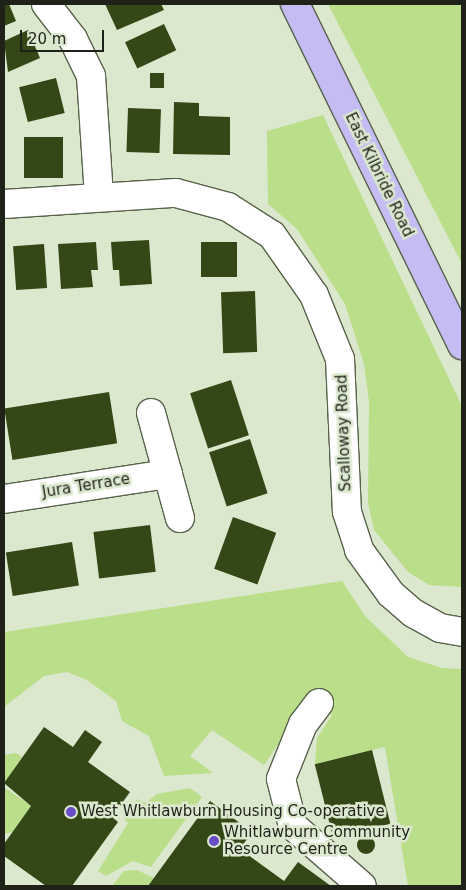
<!DOCTYPE html>
<style>
body{margin:0}
#map{position:relative;width:466px;height:890px;overflow:hidden;background:#dce8ce;font-family:"DejaVu Sans",sans-serif}
div>[style]{position:absolute}
[style*='--x']{left:calc(var(--x)*1px);top:calc(var(--y)*1px);width:calc(var(--w)*1px);rotate:calc(var(--a)*1deg)}
.green>*{inset:0;background:#bade8a}
.building>*{inset:0;background:#344716;transform-origin:0 0}
.round{border-radius:50%}
.roads{filter:drop-shadow(1px 0 #58624b) drop-shadow(-1px 0 #58624b) drop-shadow(0 1px #58624b) drop-shadow(0 -1px #58624b)}
.minor>*{height:28px;margin:-14px;padding:0 14px;transform-origin:14px;border-radius:14px;background:#fff}
.major>*{height:28px;margin:-14px;padding:0 14px;transform-origin:14px;border-radius:14px;background:#c4bcf2}
.dots>*{width:14px;height:14px;translate:-50% -50%;box-sizing:border-box;border:2px solid #dce8ce;border-radius:50%}
span{translate:-50% -50%;white-space:nowrap;text-align:center;line-height:1.15;-webkit-text-stroke:5px #dce8ce;paint-order:stroke}
.street-label{font-size:15px;color:#1e2219}
.poi-label{font-size:15px;color:#1e2219}
.left{translate:0 -50%;text-align:left}
.frame{position:absolute;inset:0;border:5px solid #1e2219;pointer-events:none}
.scale{position:absolute;left:20px;top:30px;width:84px;height:22px;box-sizing:border-box;border:2px solid #1e2219;border-top:0;padding-left:6px;font-size:15px;line-height:18px;white-space:nowrap;color:#1e2219;-webkit-text-stroke:4px #dce8ce;paint-order:stroke}
</style>
<div id="map">
<div class="green">
<div style="clip-path:polygon(328px 4px,462px 4px,462px 264px)"></div>
<div style="clip-path:polygon(323px 115px,462px 406px,462px 587px,429px 585px,408px 572px,374px 530px,368px 503px,369px 402px,364px 364px,345px 304px,297px 229px,268px 204px,267px 131px)"></div>
<div style="clip-path:polygon(342px 581px,365px 616px,408px 657px,442px 668px,462px 669px,462px 886px,408px 886px,385px 747px,315px 764px,317px 738px,332px 715px,309px 699px,264px 765px,212px 730px,190px 756px,213px 773px,164px 776px,149px 736px,122px 721px,116px 701px,87px 680px,67px 672px,44px 676px,4px 707px,4px 632px)"></div>
<div style="clip-path:polygon(16px 753px,22px 757px,4px 783px,4px 755px)"></div>
<div style="clip-path:polygon(4px 787px,31px 806px,13px 832px,4px 834px)"></div>
<div style="clip-path:polygon(190px 788px,202px 797px,151px 867px,133px 861px,106px 876px,98px 871px,128px 823px,124px 819px,137px 799px,146px 803px,157px 794px)"></div>
<div style="clip-path:polygon(137px 870px,154px 878px,148px 886px,112px 886px,124px 871px)"></div>
</div>
<div class="building">
<div style="clip-path:polygon(4px 4px,9px 4px,16px 21px,4px 26px)"></div>
<div style="clip-path:polygon(105px 4px,161px 4px,164px 10px,117px 30px)"></div>
<div style="left:164px;top:24px;width:29px;height:43px;rotate:65deg"></div>
<div style="clip-path:polygon(28px 30px,40px 58px,8px 72px,4px 41px)"></div>
<div style="left:150px;top:73px;width:14px;height:15px"></div>
<div style="left:56px;top:78px;width:36px;height:38px;rotate:76deg"></div>
<div style="clip-path:polygon(174px 102px,199px 103px,199px 116px,230px 117px,230px 155px,173px 154px)"></div>
<div style="left:128px;top:108px;width:33px;height:44px;rotate:2deg"></div>
<div style="left:24px;top:137px;width:39px;height:41px"></div>
<div style="clip-path:polygon(149px 240px,152px 284px,120px 286px,119px 270px,113px 270px,111px 242px)"></div>
<div style="clip-path:polygon(96px 242px,98px 270px,91px 270px,93px 287px,61px 289px,58px 244px)"></div>
<div style="left:201px;top:242px;width:36px;height:35px"></div>
<div style="left:44px;top:244px;width:44px;height:31px;rotate:86deg"></div>
<div style="left:255px;top:291px;width:61px;height:34px;rotate:88deg"></div>
<div style="left:231px;top:380px;width:58px;height:43px;rotate:72deg"></div>
<div style="left:109px;top:392px;width:52px;height:106px;rotate:81deg"></div>
<div style="left:250px;top:439px;width:57px;height:43px;rotate:72deg"></div>
<div style="left:233px;top:517px;width:46px;height:55px;rotate:20deg"></div>
<div style="left:150px;top:525px;width:47px;height:57px;rotate:83deg"></div>
<div style="left:72px;top:542px;width:44px;height:67px;rotate:81deg"></div>
<div style="clip-path:polygon(44px 727px,73px 747px,85px 730px,102px 742px,88px 762px,130px 792px,112px 817px,118px 822px,72px 886px,46px 886px,4px 856px,4px 844px,31px 806px,4px 783px)"></div>
<div style="left:372px;top:750px;width:76px;height:59px;rotate:76deg"></div>
<div style="clip-path:polygon(210px 801px,252px 832px,240px 849px,284px 881px,298px 862px,331px 886px,148px 886px)"></div>
<div class="round" style="left:357px;top:836px;width:18px;height:18px"></div>
</div>
<div class="roads">
<div class="minor">
<div style="--x:46;--y:4;--w:44;--a:52.4"></div>
<div style="--x:73;--y:39;--w:41;--a:64.1"></div>
<div style="--x:91;--y:76;--w:121;--a:86.2"></div>
<div style="--x:4;--y:204;--w:172;--a:-3.7"></div>
<div style="--x:176;--y:193;--w:54;--a:15.1"></div>
<div style="--x:228;--y:207;--w:52;--a:32.5"></div>
<div style="--x:272;--y:235;--w:73;--a:55"></div>
<div style="--x:314;--y:295;--w:69;--a:67.9"></div>
<div style="--x:340;--y:359;--w:153;--a:87.4"></div>
<div style="--x:347;--y:512;--w:40;--a:72"></div>
<div style="--x:359;--y:550;--w:54;--a:54"></div>
<div style="--x:391;--y:594;--w:29;--a:41"></div>
<div style="--x:413;--y:613;--w:31;--a:29"></div>
<div style="--x:440;--y:628;--w:22;--a:10"></div>
<div style="--x:151;--y:413;--w:109;--a:74.6"></div>
<div style="--x:4;--y:499;--w:166;--a:-8.7"></div>
<div style="--x:319;--y:703;--w:26;--a:127"></div>
<div style="--x:303;--y:724;--w:59;--a:111.8"></div>
<div style="--x:281;--y:779;--w:49;--a:75.7"></div>
<div style="--x:293;--y:826;--w:91;--a:41"></div>
</div>
<div class="major">
<div style="--x:295;--y:4;--w:380;--a:63.9"></div>
</div>
</div>
<div class="dots">
<div style="left:71px;top:812px;background:#694dc7"></div>
<div style="left:214px;top:841px;background:#694dc7"></div>
</div>
<div class="street-label">
<span style="left:379px;top:175px;rotate:64deg">East Kilbride Road</span>
<span style="left:344px;top:433px;rotate:-92deg">Scalloway Road</span>
<span style="left:86px;top:486px;rotate:-9deg">Jura Terrace</span>
</div>
<div class="poi-label">
<span class="left" style="left:81px;top:812px">West Whitlawburn Housing Co-operative</span>
<span class="left" style="left:224px;top:841px">Whitlawburn Community<br>Resource Centre</span>
</div>
<div class="frame"></div>
<div class="scale">20 m</div>
</div>
